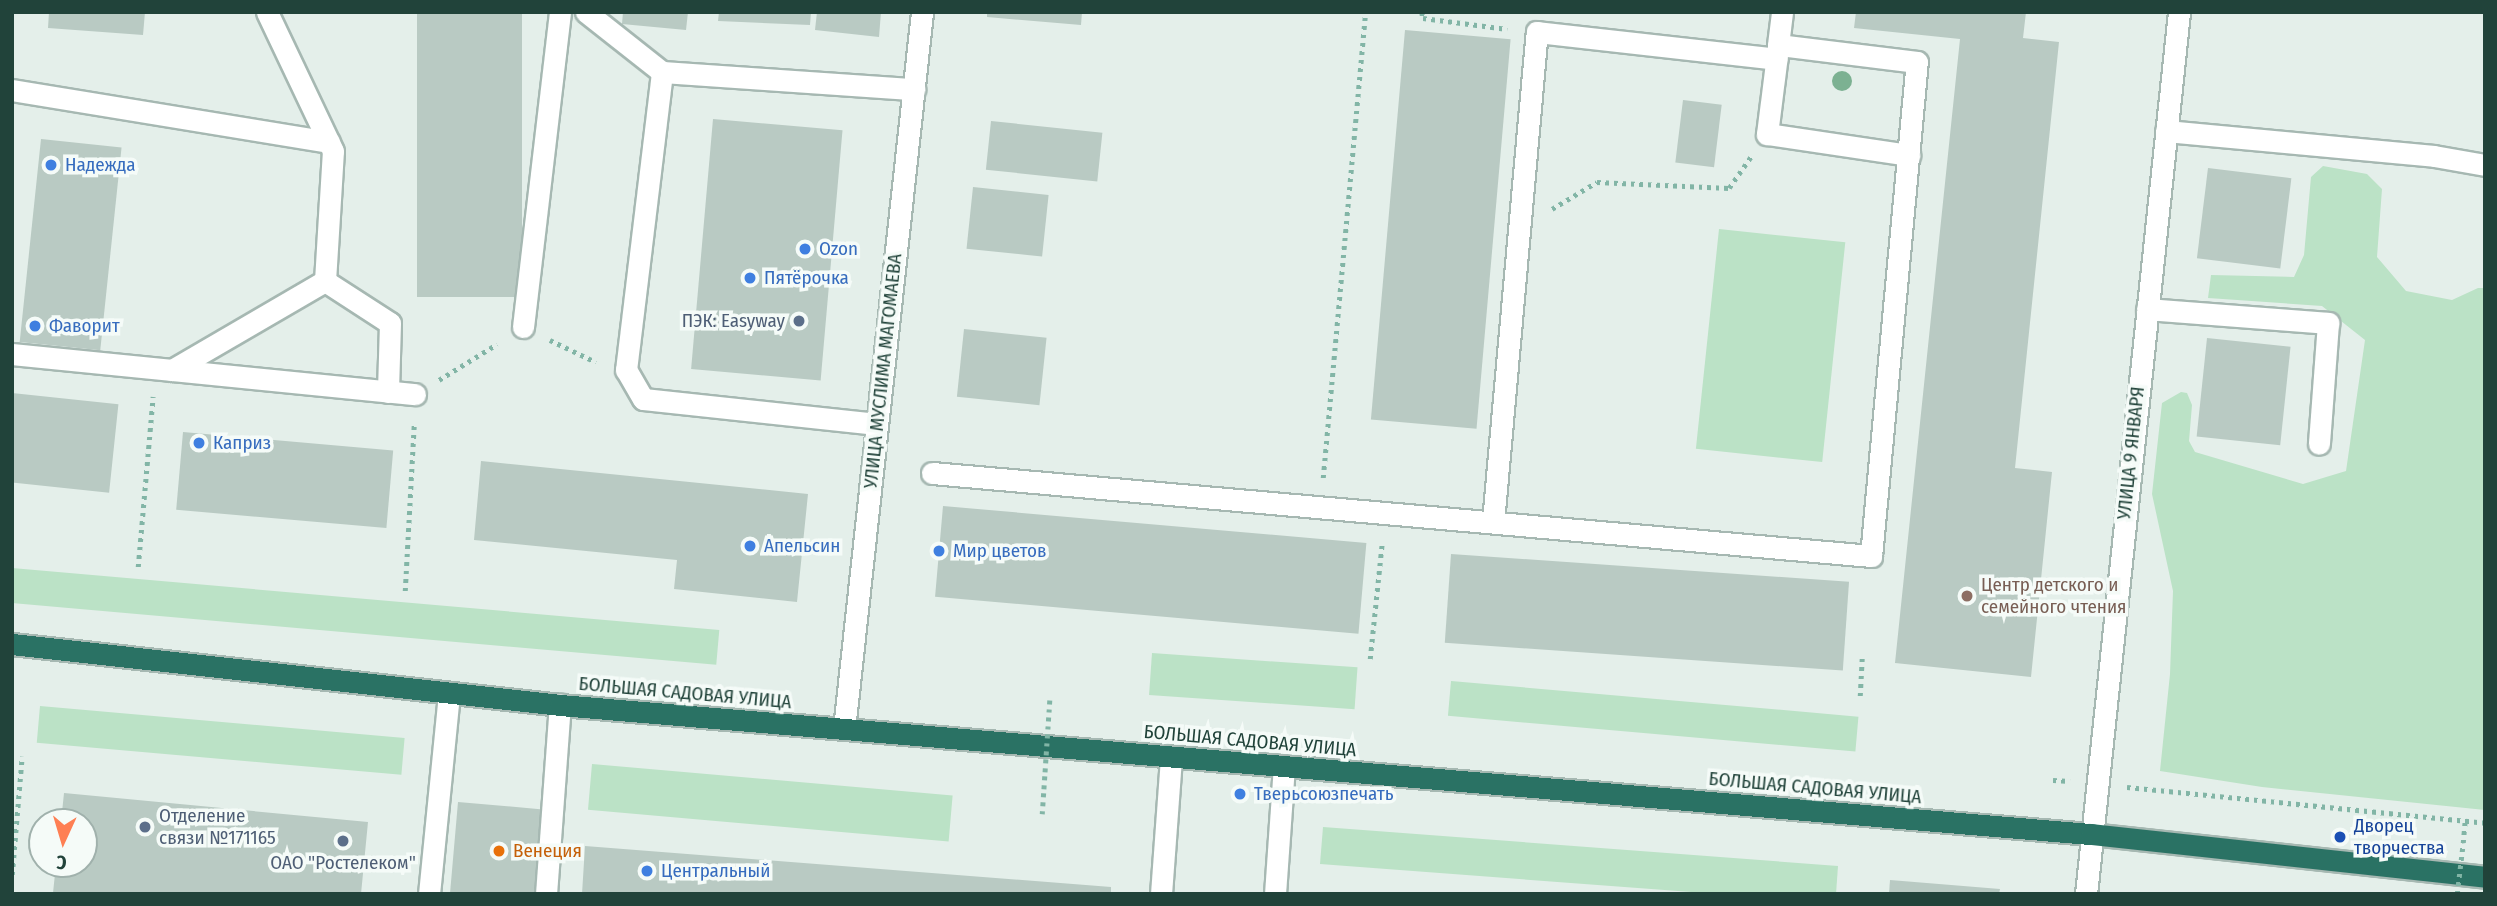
<!DOCTYPE html>
<meta charset="utf-8">
<style>
body{margin:0}
#map{position:relative;width:2497px;height:906px;overflow:hidden;background:#e4efea;font-family:"Fira Sans Condensed",sans-serif}
div>[style]{position:absolute}
[style*='--x']{left:calc(var(--x)*1px);top:calc(var(--y)*1px);width:calc(var(--w)*1px);rotate:calc(var(--a)*1deg)}
.green>*{inset:0;background:#bbe2c6;transform-origin:0 0}
.building>*{inset:0;background:#b9cac3;transform-origin:0 0}
.path>*{height:4.5px;margin-top:-2.25px;transform-origin:0;background:repeating-linear-gradient(90deg,#82b5a6 0 3.5px,transparent 0 8.5px)}
.roads{filter:drop-shadow(2px 0 #a6b8b2) drop-shadow(-2px 0 #a6b8b2) drop-shadow(0 2px #a6b8b2) drop-shadow(0 -2px #a6b8b2)}
.minor>*{height:21px;margin:-10.5px;padding:0 10.5px;transform-origin:10.5px;border-radius:10.5px;background:#fff}
.highway>*{height:21px;margin:-10.5px;padding:0 10.5px;transform-origin:10.5px;border-radius:10.5px;background:#2a7264}
.path-bridge>*{height:4.5px;margin-top:-2.25px;transform-origin:0;background:repeating-linear-gradient(90deg,#82b5a6 0 3.5px,transparent 0 8.5px)}
.trees>*{width:20px;height:20px;margin:-10px;border-radius:50%;background:#7cb192}
.dots>*{width:19px;height:19px;translate:-50% -50%;box-sizing:border-box;border:4px solid #f5fbf8;border-radius:50%}
span{translate:-50% -50%;white-space:nowrap;text-align:center;line-height:1.15;-webkit-text-stroke:7px #f5fbf8;paint-order:stroke}
.shop-label{font-size:19px;color:#366cbe}
.left{translate:0 -50%;text-align:left}
.service-label{font-size:19px;color:#4e5e75}
.right{translate:-100% -50%;text-align:right}
.street-label{font-size:19px;color:#21433a}
.education-label{font-size:19px;color:#785e54}
.transit-label{font-size:19px;color:#164399}
.food-label{font-size:19px;color:#c56008}
.frame{position:absolute;inset:0;border:14px solid #21433a;pointer-events:none}
.north{position:absolute;left:28px;top:808px;width:70px;height:70px;box-sizing:border-box;background:#f5fbf8;border:2px solid #a0b1ac;border-radius:50%;rotate:184deg;font-size:19px;font-weight:700;line-height:28px;text-align:center;color:#21433a}
.north::after{content:'';display:block;margin:auto;width:24px;height:32px;background:#fe7f53;clip-path:polygon(50% 0,100% 100%,50% 72%,0 100%)}
</style>
<div id="map">
<div class="green">
<div style="clip-path:polygon(2323px 166px,2367px 174px,2382px 189px,2377px 257px,2406px 291px,2452px 300px,2478px 288px,2485px 288px,2485px 810px,2262px 787px,2160px 771px,2170px 674px,2173px 591px,2152px 494px,2162px 403px,2181px 392px,2187px 393px,2192px 405px,2189px 441px,2195px 452px,2303px 484px,2346px 471px,2365px 340px,2322px 306px,2208px 298px,2211px 275px,2294px 277px,2304px 255px,2311px 177px)"></div>
<div style="left:1719px;top:229px;width:127px;height:221px;rotate:6deg"></div>
<div style="left:12px;top:568px;width:710px;height:35px;rotate:5deg"></div>
<div style="left:1152px;top:653px;width:206px;height:42px;rotate:4deg"></div>
<div style="left:1451px;top:681px;width:409px;height:35px;rotate:5deg"></div>
<div style="left:40px;top:706px;width:366px;height:37px;rotate:5deg"></div>
<div style="left:592px;top:764px;width:362px;height:46px;rotate:5deg"></div>
<div style="clip-path:polygon(1323px 827px,1838px 866px,1836px 894px,1718px 894px,1320px 864px)"></div>
</div>
<div class="building">
<div style="clip-path:polygon(49px 12px,145px 12px,143px 35px,48px 28px)"></div>
<div style="left:417px;top:12px;width:105px;height:285px"></div>
<div style="clip-path:polygon(623px 12px,688px 12px,686px 30px,622px 24px)"></div>
<div style="clip-path:polygon(719px 12px,811px 12px,810px 25px,718px 21px)"></div>
<div style="clip-path:polygon(817px 12px,881px 12px,879px 37px,815px 30px)"></div>
<div style="clip-path:polygon(987px 12px,1082px 12px,1081px 25px,987px 17px)"></div>
<div style="clip-path:polygon(1856px 12px,2026px 12px,2023px 38px,2059px 42px,2015px 468px,2052px 472px,2031px 677px,1895px 663px,1960px 39px,1854px 28px)"></div>
<div style="left:1405px;top:30px;width:106px;height:391px;rotate:5deg"></div>
<div style="left:1683px;top:100px;width:39px;height:63px;rotate:7deg"></div>
<div style="left:713px;top:119px;width:130px;height:251px;rotate:5deg"></div>
<div style="left:991px;top:121px;width:112px;height:49px;rotate:6deg"></div>
<div style="left:41px;top:139px;width:81px;height:204px;rotate:6deg"></div>
<div style="left:2208px;top:168px;width:84px;height:91px;rotate:7deg"></div>
<div style="left:973px;top:187px;width:76px;height:62px;rotate:6deg"></div>
<div style="left:964px;top:329px;width:83px;height:68px;rotate:6deg"></div>
<div style="left:2207px;top:338px;width:84px;height:99px;rotate:6deg"></div>
<div style="left:12px;top:393px;width:107px;height:89px;rotate:6deg"></div>
<div style="left:183px;top:432px;width:211px;height:78px;rotate:5deg"></div>
<div style="clip-path:polygon(481px 461px,808px 494px,797px 602px,674px 589px,677px 560px,474px 540px)"></div>
<div style="left:943px;top:506px;width:425px;height:91px;rotate:5deg"></div>
<div style="left:1451px;top:554px;width:399px;height:89px;rotate:4deg"></div>
<div style="clip-path:polygon(64px 793px,368px 822px,361px 894px,53px 893px,56px 864px,84px 864px,84px 822px,61px 822px)"></div>
<div style="left:458px;top:802px;width:88px;height:92px;rotate:5deg"></div>
<div style="clip-path:polygon(585px 846px,1111px 887px,1111px 894px,582px 894px)"></div>
<div style="clip-path:polygon(1890px 880px,2000px 889px,1999px 894px,1889px 894px)"></div>
</div>
<div class="path">
<div style="--x:1422;--y:12;--w:6;--a:81"></div>
<div style="--x:1423;--y:18;--w:85;--a:7.5"></div>
<div style="--x:1552;--y:209;--w:52;--a:-31"></div>
<div style="--x:1597;--y:182;--w:132;--a:2.6"></div>
<div style="--x:1729;--y:188;--w:38;--a:-55"></div>
<div style="--x:550;--y:340;--w:51;--a:25.6"></div>
<div style="--x:439;--y:380;--w:68;--a:-31.8"></div>
<div style="--x:1323;--y:478;--w:468;--a:-84.8"></div>
<div style="--x:138;--y:567;--w:171;--a:-85"></div>
<div style="--x:405;--y:591;--w:167;--a:-86.9"></div>
<div style="--x:1370;--y:659;--w:118;--a:-84.1"></div>
<div style="--x:1860;--y:696;--w:38;--a:-87"></div>
<div style="--x:2053;--y:780;--w:17;--a:3"></div>
<div style="--x:2127;--y:787;--w:360;--a:5.7"></div>
<div style="--x:2463;--y:843;--w:21;--a:-85"></div>
<div style="--x:12;--y:875;--w:119;--a:-85.2"></div>
</div>
<div class="roads">
<div class="minor">
<div style="--x:586;--y:12;--w:97;--a:38.3"></div>
<div style="--x:1778;--y:47;--w:88;--a:97.2"></div>
<div style="--x:1767;--y:134;--w:144;--a:8.4"></div>
<div style="--x:12;--y:90;--w:321;--a:9.3"></div>
<div style="--x:2166;--y:131;--w:269;--a:5.3"></div>
<div style="--x:2434;--y:156;--w:52;--a:10"></div>
<div style="--x:325;--y:281;--w:77;--a:32.9"></div>
<div style="--x:390;--y:323;--w:69;--a:91.7"></div>
<div style="--x:2147;--y:309;--w:182;--a:4.4"></div>
<div style="--x:2328;--y:323;--w:121;--a:94.3"></div>
<div style="--x:523;--y:327;--w:317;--a:-83.3"></div>
<div style="--x:12;--y:354;--w:405;--a:5.7"></div>
<div style="--x:172;--y:370;--w:177;--a:-30.2"></div>
<div style="--x:325;--y:281;--w:130;--a:-86.5"></div>
<div style="--x:333;--y:151;--w:154;--a:-115.4"></div>
<div style="--x:877;--y:424;--w:235;--a:-173.9"></div>
<div style="--x:643;--y:399;--w:34;--a:-120"></div>
<div style="--x:626;--y:370;--w:300;--a:-83.1"></div>
<div style="--x:662;--y:72;--w:253;--a:3.9"></div>
<div style="--x:932;--y:473;--w:943;--a:5.05"></div>
<div style="--x:1871;--y:556;--w:496;--a:-84.7"></div>
<div style="--x:1917;--y:62;--w:140;--a:-173"></div>
<div style="--x:1778;--y:45;--w:33;--a:-83"></div>
<div style="--x:1493;--y:522;--w:492;--a:-84.9"></div>
<div style="--x:1537;--y:32;--w:241;--a:6.4"></div>
<div style="--x:844;--y:729;--w:721;--a:-83.79"></div>
<div style="--x:429;--y:894;--w:201;--a:-84.3"></div>
<div style="--x:546;--y:894;--w:190;--a:-85.8"></div>
<div style="--x:1161;--y:894;--w:137;--a:-85.8"></div>
<div style="--x:1275;--y:894;--w:128;--a:-86"></div>
<div style="--x:2086;--y:894;--w:887;--a:-83.98"></div>
</div>
<div class="highway">
<div style="--x:12;--y:644;--w:551;--a:6.35"></div>
<div style="--x:560;--y:705;--w:1536;--a:4.82"></div>
<div style="--x:2091;--y:834;--w:396;--a:6.2"></div>
</div>
</div>
<div class="path-bridge">
<div style="--x:1042;--y:814;--w:119;--a:-86.2"></div>
<div style="--x:2457;--y:894;--w:51;--a:-83.3"></div>
</div>
<div class="trees">
<div style="left:1842px;top:81px"></div>
</div>
<div class="dots">
<div style="left:51px;top:165px;background:#3f7fe0"></div>
<div style="left:805px;top:249px;background:#3f7fe0"></div>
<div style="left:750px;top:278px;background:#3f7fe0"></div>
<div style="left:799px;top:321px;background:#5c6f8a"></div>
<div style="left:35px;top:326px;background:#3f7fe0"></div>
<div style="left:199px;top:443px;background:#3f7fe0"></div>
<div style="left:750px;top:546px;background:#3f7fe0"></div>
<div style="left:939px;top:551px;background:#3f7fe0"></div>
<div style="left:1967px;top:596px;background:#8d6e63"></div>
<div style="left:1240px;top:794px;background:#3f7fe0"></div>
<div style="left:145px;top:827px;background:#5c6f8a"></div>
<div style="left:2340px;top:837px;background:#1a4fb4"></div>
<div style="left:343px;top:841px;background:#5c6f8a"></div>
<div style="left:499px;top:851px;background:#e8710a"></div>
<div style="left:647px;top:871px;background:#3f7fe0"></div>
</div>
<div class="shop-label">
<span class="left" style="left:65px;top:165px">Надежда</span>
<span class="left" style="left:819px;top:249px">Ozon</span>
<span class="left" style="left:764px;top:278px">Пятёрочка</span>
<span class="left" style="left:49px;top:326px">Фаворит</span>
<span class="left" style="left:213px;top:443px">Каприз</span>
<span class="left" style="left:764px;top:546px">Апельсин</span>
<span class="left" style="left:953px;top:551px">Мир цветов</span>
<span class="left" style="left:1254px;top:794px">Тверьсоюзпечать</span>
<span class="left" style="left:661px;top:871px">Центральный</span>
</div>
<div class="service-label">
<span class="right" style="left:785px;top:321px">ПЭК: Easyway</span>
<span class="left" style="left:159px;top:827px">Отделение<br>связи №171165</span>
<span style="left:343px;top:863px">ОАО "Ростелеком"</span>
</div>
<div class="street-label">
<span style="left:883px;top:371px;rotate:-84deg">УЛИЦА МУСЛИМА МАГОМАЕВА</span>
<span style="left:2131px;top:453px;rotate:-84deg">УЛИЦА 9 ЯНВАРЯ</span>
<span style="left:685px;top:693px;rotate:5deg">БОЛЬШАЯ САДОВАЯ УЛИЦА</span>
<span style="left:1250px;top:741px;rotate:5deg">БОЛЬШАЯ САДОВАЯ УЛИЦА</span>
<span style="left:1815px;top:788px;rotate:5deg">БОЛЬШАЯ САДОВАЯ УЛИЦА</span>
</div>
<div class="education-label">
<span class="left" style="left:1981px;top:596px">Центр детского и<br>семейного чтения</span>
</div>
<div class="transit-label">
<span class="left" style="left:2354px;top:837px">Дворец<br>творчества</span>
</div>
<div class="food-label">
<span class="left" style="left:513px;top:851px">Венеция</span>
</div>
<div class="frame"></div>
<div class="north">С</div>
</div>
